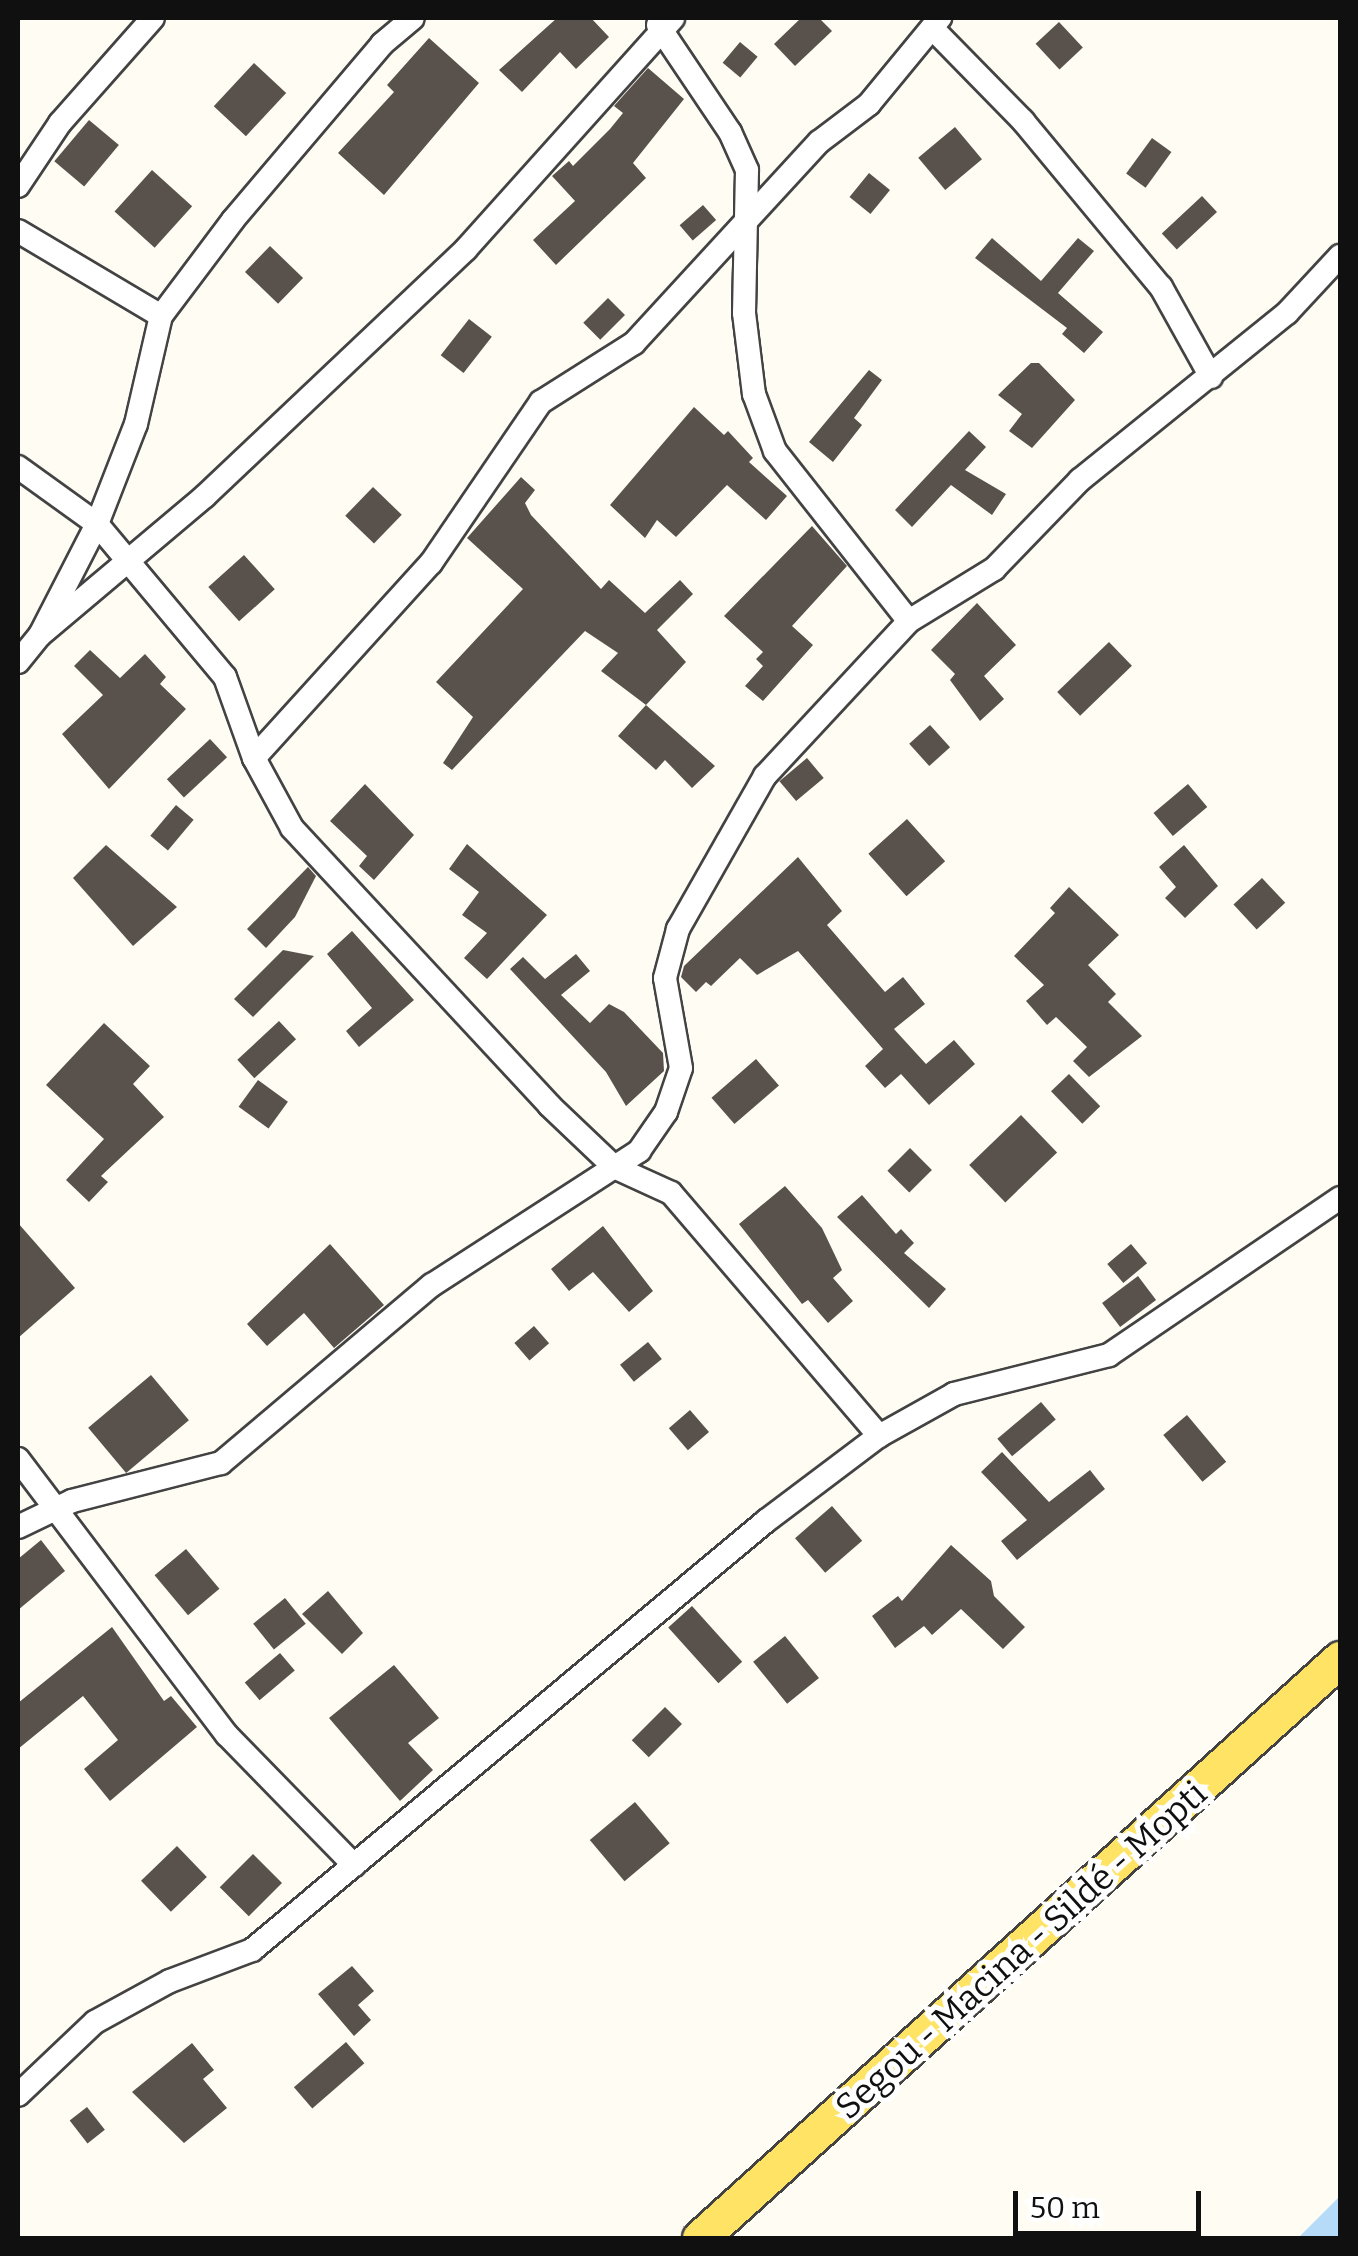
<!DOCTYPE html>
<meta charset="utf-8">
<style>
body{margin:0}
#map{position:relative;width:1358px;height:2256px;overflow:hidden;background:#fffdf3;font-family:Bitter,serif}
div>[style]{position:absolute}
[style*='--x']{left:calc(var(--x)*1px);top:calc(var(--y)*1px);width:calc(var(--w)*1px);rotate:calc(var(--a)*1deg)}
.water>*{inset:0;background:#b5dbf9}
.building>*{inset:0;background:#59524c;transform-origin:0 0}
.roads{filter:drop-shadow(2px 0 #434343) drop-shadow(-2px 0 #434343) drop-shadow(0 2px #434343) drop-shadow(0 -2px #434343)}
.minor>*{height:22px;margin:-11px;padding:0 11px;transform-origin:11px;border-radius:11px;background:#fff}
.primary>*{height:35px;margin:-17.5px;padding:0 17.5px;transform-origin:17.5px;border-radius:17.5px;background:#fee364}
span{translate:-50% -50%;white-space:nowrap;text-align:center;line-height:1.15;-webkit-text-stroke:10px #fff;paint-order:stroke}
.street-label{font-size:35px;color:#101010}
.frame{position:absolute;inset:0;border:20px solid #101010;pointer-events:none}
.scale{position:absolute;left:1013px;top:2191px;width:188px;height:45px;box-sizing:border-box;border:5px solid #101010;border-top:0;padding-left:12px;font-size:30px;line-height:35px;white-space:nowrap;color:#101010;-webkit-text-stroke:8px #fff;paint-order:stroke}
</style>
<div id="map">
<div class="water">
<div style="clip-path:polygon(1340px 2196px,1340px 2238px,1297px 2238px,1298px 2238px)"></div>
</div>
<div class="building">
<div style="clip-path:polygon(557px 18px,591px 18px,609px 37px,576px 69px,560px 52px,522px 92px,499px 70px)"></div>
<div style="clip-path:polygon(801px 18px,819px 18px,832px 31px,795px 66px,774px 44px)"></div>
<div style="left:1059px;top:22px;width:35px;height:32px;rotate:47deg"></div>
<div style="clip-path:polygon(429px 38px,479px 83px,384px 195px,338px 153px,394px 92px,387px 85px)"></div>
<div style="left:740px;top:42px;width:23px;height:27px;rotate:40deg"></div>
<div style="left:254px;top:63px;width:44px;height:59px;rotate:43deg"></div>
<div style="clip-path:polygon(648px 68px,684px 99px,633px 163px,646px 178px,556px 265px,533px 240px,575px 201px,552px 176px,569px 161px,573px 166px,610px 129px,623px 113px,614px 106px)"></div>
<div style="left:89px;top:120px;width:39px;height:54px;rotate:40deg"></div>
<div style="left:955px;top:127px;width:42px;height:48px;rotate:50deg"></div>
<div style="left:1152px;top:138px;width:24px;height:44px;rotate:36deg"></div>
<div style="left:152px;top:170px;width:54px;height:56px;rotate:42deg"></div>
<div style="left:869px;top:173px;width:27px;height:31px;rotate:39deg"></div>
<div style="left:1202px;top:196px;width:22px;height:55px;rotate:47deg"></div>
<div style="left:703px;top:205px;width:20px;height:31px;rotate:49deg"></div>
<div style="clip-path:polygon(992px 238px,1041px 281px,1078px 238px,1094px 251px,1058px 293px,1103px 332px,1084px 353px,1062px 334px,1067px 328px,975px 258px)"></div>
<div style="left:270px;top:246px;width:46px;height:36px;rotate:44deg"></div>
<div style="left:608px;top:298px;width:24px;height:35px;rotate:45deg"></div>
<div style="left:469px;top:319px;width:29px;height:46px;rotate:38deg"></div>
<div style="clip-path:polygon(1031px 363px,1039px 363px,1075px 400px,1032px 448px,1009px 431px,1022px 414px,998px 395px)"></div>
<div style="clip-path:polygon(869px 370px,882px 380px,854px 418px,862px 425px,833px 462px,809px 442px)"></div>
<div style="clip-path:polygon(694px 407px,724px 435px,728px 431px,753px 458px,749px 462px,787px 496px,766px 520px,727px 485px,676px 537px,657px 520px,645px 538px,610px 505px)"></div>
<div style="clip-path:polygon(969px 431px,986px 447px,965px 470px,1006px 494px,992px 515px,951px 485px,912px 527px,895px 510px)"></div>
<div style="clip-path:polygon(521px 477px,535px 490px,525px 503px,531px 515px,601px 589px,609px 580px,645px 613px,680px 580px,693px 594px,657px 630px,686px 662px,646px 705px,601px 671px,618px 653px,585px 631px,452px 770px,443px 763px,473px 717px,436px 682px,523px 589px,467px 538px)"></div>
<div style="left:373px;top:487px;width:40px;height:40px;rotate:44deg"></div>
<div style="clip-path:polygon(812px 526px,847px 566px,792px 626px,813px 645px,763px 701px,745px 686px,763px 666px,756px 659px,763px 652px,724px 616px)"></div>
<div style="left:244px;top:555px;width:46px;height:48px;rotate:48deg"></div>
<div style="clip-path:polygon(977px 603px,1016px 645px,984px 676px,1004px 699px,980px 721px,950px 680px,955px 674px,931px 650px)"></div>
<div style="left:1109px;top:642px;width:33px;height:72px;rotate:46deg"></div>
<div style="clip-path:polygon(90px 650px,120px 678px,145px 654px,166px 677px,160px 684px,186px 709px,109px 789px,62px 734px,103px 695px,74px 666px)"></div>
<div style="clip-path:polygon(646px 705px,715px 766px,692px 788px,665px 760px,656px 770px,618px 736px)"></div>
<div style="left:930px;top:725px;width:30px;height:28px;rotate:48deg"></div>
<div style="left:210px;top:739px;width:25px;height:59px;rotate:47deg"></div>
<div style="left:807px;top:758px;width:26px;height:36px;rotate:50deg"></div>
<div style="clip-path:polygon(365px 784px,414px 835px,374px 880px,359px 866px,367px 856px,330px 821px)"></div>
<div style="left:1188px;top:784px;width:30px;height:45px;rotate:50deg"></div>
<div style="left:176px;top:805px;width:23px;height:40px;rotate:40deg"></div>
<div style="left:907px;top:819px;width:57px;height:52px;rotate:48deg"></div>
<div style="clip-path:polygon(467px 844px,547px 915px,487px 979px,464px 958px,487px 933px,462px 915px,479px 892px,449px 869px)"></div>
<div style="clip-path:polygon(106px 845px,177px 907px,133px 946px,73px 878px)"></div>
<div style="clip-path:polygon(1184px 845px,1218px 886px,1185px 918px,1165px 898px,1176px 887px,1159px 867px)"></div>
<div style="clip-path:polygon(798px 857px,842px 911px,827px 925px,885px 992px,903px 977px,925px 1004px,894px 1029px,926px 1064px,954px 1040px,975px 1064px,929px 1105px,901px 1074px,885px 1088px,865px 1066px,883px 1049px,798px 951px,757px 975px,740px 958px,711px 986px,706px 982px,696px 992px,681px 977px,684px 966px)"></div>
<div style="clip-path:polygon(308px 867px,316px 876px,295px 917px,266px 948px,247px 929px)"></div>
<div style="left:1262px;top:878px;width:34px;height:39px;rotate:47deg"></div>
<div style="clip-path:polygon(1069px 887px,1119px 935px,1088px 965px,1116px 994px,1108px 1002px,1142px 1036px,1089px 1077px,1073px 1061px,1087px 1047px,1056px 1017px,1047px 1025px,1026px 1001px,1044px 985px,1014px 956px,1055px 913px,1050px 908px)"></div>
<div style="clip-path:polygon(352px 931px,414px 1000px,359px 1047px,346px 1031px,372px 1008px,327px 954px)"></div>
<div style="clip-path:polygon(283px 950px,314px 956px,253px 1017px,234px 999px)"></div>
<div style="clip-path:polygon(576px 954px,590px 971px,561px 995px,590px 1023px,609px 1004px,624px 1012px,663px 1053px,664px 1071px,626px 1106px,606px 1072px,510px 969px,523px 957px,545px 979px)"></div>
<div style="left:279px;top:1021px;width:25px;height:57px;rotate:47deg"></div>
<div style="clip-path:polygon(104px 1023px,150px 1066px,133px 1084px,164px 1117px,101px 1176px,108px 1182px,89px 1202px,66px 1180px,104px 1139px,46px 1085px)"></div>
<div style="left:756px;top:1059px;width:35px;height:59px;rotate:49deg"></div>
<div style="left:1069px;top:1074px;width:45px;height:25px;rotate:46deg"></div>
<div style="left:258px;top:1080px;width:37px;height:33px;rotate:36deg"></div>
<div style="left:1021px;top:1115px;width:52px;height:72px;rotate:46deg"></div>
<div style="left:910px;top:1148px;width:31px;height:32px;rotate:45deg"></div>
<div style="clip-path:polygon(785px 1186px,822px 1228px,842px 1270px,833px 1278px,853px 1301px,828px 1323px,808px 1300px,802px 1304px,739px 1224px)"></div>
<div style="clip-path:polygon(862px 1195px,896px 1234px,901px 1229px,914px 1243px,904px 1253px,946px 1289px,929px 1308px,837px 1217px)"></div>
<div style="clip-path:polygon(18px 1223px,75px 1288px,18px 1338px)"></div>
<div style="clip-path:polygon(603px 1226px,653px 1291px,629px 1312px,593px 1272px,569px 1291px,551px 1269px)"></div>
<div style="clip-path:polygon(330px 1244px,384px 1305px,334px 1348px,304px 1313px,267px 1346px,247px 1324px)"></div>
<div style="left:1131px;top:1244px;width:25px;height:31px;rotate:50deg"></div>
<div style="left:1138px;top:1276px;width:30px;height:45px;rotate:53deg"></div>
<div style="left:534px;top:1326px;width:23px;height:26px;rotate:49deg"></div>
<div style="left:648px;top:1342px;width:22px;height:36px;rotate:51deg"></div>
<div style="left:151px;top:1375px;width:59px;height:82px;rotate:50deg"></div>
<div style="left:1041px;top:1402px;width:23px;height:57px;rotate:50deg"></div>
<div style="left:690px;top:1410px;width:29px;height:28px;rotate:49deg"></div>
<div style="left:1187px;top:1415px;width:61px;height:31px;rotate:50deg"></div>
<div style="clip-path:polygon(1002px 1452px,1049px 1502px,1090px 1470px,1105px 1489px,1017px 1560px,1001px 1541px,1027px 1520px,981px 1472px)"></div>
<div style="left:832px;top:1506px;width:46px;height:49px;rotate:49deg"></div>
<div style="clip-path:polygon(41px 1540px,65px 1571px,18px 1610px,18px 1559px)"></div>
<div style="clip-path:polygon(951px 1545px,991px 1581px,994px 1596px,1025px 1627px,1003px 1649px,961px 1609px,932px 1635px,924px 1626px,895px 1648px,872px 1616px,898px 1596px,902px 1601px)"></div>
<div style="left:186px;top:1549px;width:52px;height:41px;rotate:50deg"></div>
<div style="clip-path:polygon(328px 1591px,363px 1633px,342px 1654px,302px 1614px)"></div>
<div style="left:285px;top:1598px;width:33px;height:41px;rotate:51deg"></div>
<div style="left:692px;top:1606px;width:75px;height:32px;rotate:48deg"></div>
<div style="clip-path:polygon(112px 1627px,164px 1701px,171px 1696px,197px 1727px,110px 1801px,84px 1769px,118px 1740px,83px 1696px,18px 1749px,18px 1703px)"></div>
<div style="left:785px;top:1636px;width:54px;height:41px;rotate:51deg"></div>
<div style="left:280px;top:1653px;width:23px;height:46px;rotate:50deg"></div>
<div style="clip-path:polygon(394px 1665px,439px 1718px,408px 1743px,433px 1770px,400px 1801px,329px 1718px)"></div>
<div style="left:665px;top:1707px;width:24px;height:47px;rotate:45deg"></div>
<div style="left:635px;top:1802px;width:54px;height:59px;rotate:50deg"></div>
<div style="left:177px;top:1846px;width:43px;height:50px;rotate:46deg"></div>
<div style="left:253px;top:1854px;width:41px;height:47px;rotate:45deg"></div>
<div style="clip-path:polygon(352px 1966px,374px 1991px,358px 2005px,371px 2020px,354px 2036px,318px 1994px)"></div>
<div style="left:346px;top:2042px;width:28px;height:69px;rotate:49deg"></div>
<div style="clip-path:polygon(192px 2043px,214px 2070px,203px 2079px,227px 2108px,184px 2143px,132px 2092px)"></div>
<div style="left:87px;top:2107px;width:29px;height:22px;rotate:52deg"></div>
</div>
<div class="roads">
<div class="minor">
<div style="--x:658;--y:25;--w:129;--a:56.1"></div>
<div style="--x:730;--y:132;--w:42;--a:65.9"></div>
<div style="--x:747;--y:170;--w:143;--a:91.2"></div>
<div style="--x:744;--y:313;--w:82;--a:83"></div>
<div style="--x:754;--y:394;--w:61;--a:69.8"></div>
<div style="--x:775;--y:451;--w:216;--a:51.8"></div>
<div style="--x:933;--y:29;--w:129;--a:45.6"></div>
<div style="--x:1023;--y:121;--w:216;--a:50.3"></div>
<div style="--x:1161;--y:287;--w:103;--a:60.9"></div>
<div style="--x:18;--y:186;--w:76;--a:-56.3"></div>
<div style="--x:60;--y:123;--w:140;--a:-48.5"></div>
<div style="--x:18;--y:231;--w:166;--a:30.7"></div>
<div style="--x:18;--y:467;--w:97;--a:35.8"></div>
<div style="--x:97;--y:524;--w:199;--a:50.1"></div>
<div style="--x:225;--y:677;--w:86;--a:70.3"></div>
<div style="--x:254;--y:758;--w:80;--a:61.5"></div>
<div style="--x:292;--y:828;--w:378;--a:47.1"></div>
<div style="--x:549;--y:1105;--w:90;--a:43.6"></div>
<div style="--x:614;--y:1167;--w:63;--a:24.5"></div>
<div style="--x:671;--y:1193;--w:320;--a:49.4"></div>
<div style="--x:40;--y:635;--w:216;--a:-40.1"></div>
<div style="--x:205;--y:496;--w:359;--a:-43.4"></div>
<div style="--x:466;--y:249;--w:310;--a:-48.1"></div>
<div style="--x:18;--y:662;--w:35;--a:-51"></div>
<div style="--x:40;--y:635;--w:125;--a:-62.8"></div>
<div style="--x:97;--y:524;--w:107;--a:-68.7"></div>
<div style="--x:136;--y:424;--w:111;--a:-77"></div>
<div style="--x:161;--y:316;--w:120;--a:-53.1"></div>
<div style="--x:233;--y:220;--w:231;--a:-49.7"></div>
<div style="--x:382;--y:44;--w:40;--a:-40"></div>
<div style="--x:254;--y:758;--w:263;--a:-47.8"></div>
<div style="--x:431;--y:563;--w:195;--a:-55.7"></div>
<div style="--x:541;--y:402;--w:110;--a:-32.4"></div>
<div style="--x:634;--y:343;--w:273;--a:-47.4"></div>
<div style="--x:819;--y:142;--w:63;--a:-37.2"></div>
<div style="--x:869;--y:104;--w:112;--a:-50.5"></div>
<div style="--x:18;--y:1459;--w:346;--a:52.9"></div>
<div style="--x:227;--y:1735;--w:182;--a:45.7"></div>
<div style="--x:18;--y:1527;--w:60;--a:-25.7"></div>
<div style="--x:72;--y:1501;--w:154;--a:-14.3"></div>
<div style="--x:221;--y:1463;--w:276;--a:-40.2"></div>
<div style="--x:432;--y:1285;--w:247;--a:-32.9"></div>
<div style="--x:639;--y:1151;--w:47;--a:-55.3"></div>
<div style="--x:666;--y:1112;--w:46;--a:-71.2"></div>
<div style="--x:681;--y:1068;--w:91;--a:-100.1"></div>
<div style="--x:665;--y:978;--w:51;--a:-75.1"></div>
<div style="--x:678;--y:929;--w:176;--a:-60.4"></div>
<div style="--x:765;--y:776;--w:212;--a:-47.1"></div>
<div style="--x:909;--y:621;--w:100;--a:-31.5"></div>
<div style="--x:994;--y:569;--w:124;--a:-46"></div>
<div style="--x:1080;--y:480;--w:266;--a:-38.9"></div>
<div style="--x:1287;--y:313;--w:78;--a:-47.1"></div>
<div style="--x:18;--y:2095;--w:106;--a:-43.5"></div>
<div style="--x:95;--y:2022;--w:85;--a:-28.7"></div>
<div style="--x:170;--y:1981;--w:88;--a:-20.7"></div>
<div style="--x:252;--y:1950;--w:670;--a:-39.85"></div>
<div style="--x:766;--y:1521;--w:141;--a:-37"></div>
<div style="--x:879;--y:1436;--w:86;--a:-29.2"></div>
<div style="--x:954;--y:1394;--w:160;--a:-14.1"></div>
<div style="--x:1109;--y:1355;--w:279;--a:-34.2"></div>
</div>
<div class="primary">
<div style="--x:700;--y:2238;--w:863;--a:-42.14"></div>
</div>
</div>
<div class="street-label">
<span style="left:1021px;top:1950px;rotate:-42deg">Segou - Macina - Sildé - Mopti</span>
</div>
<div class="frame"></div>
<div class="scale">50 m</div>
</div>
